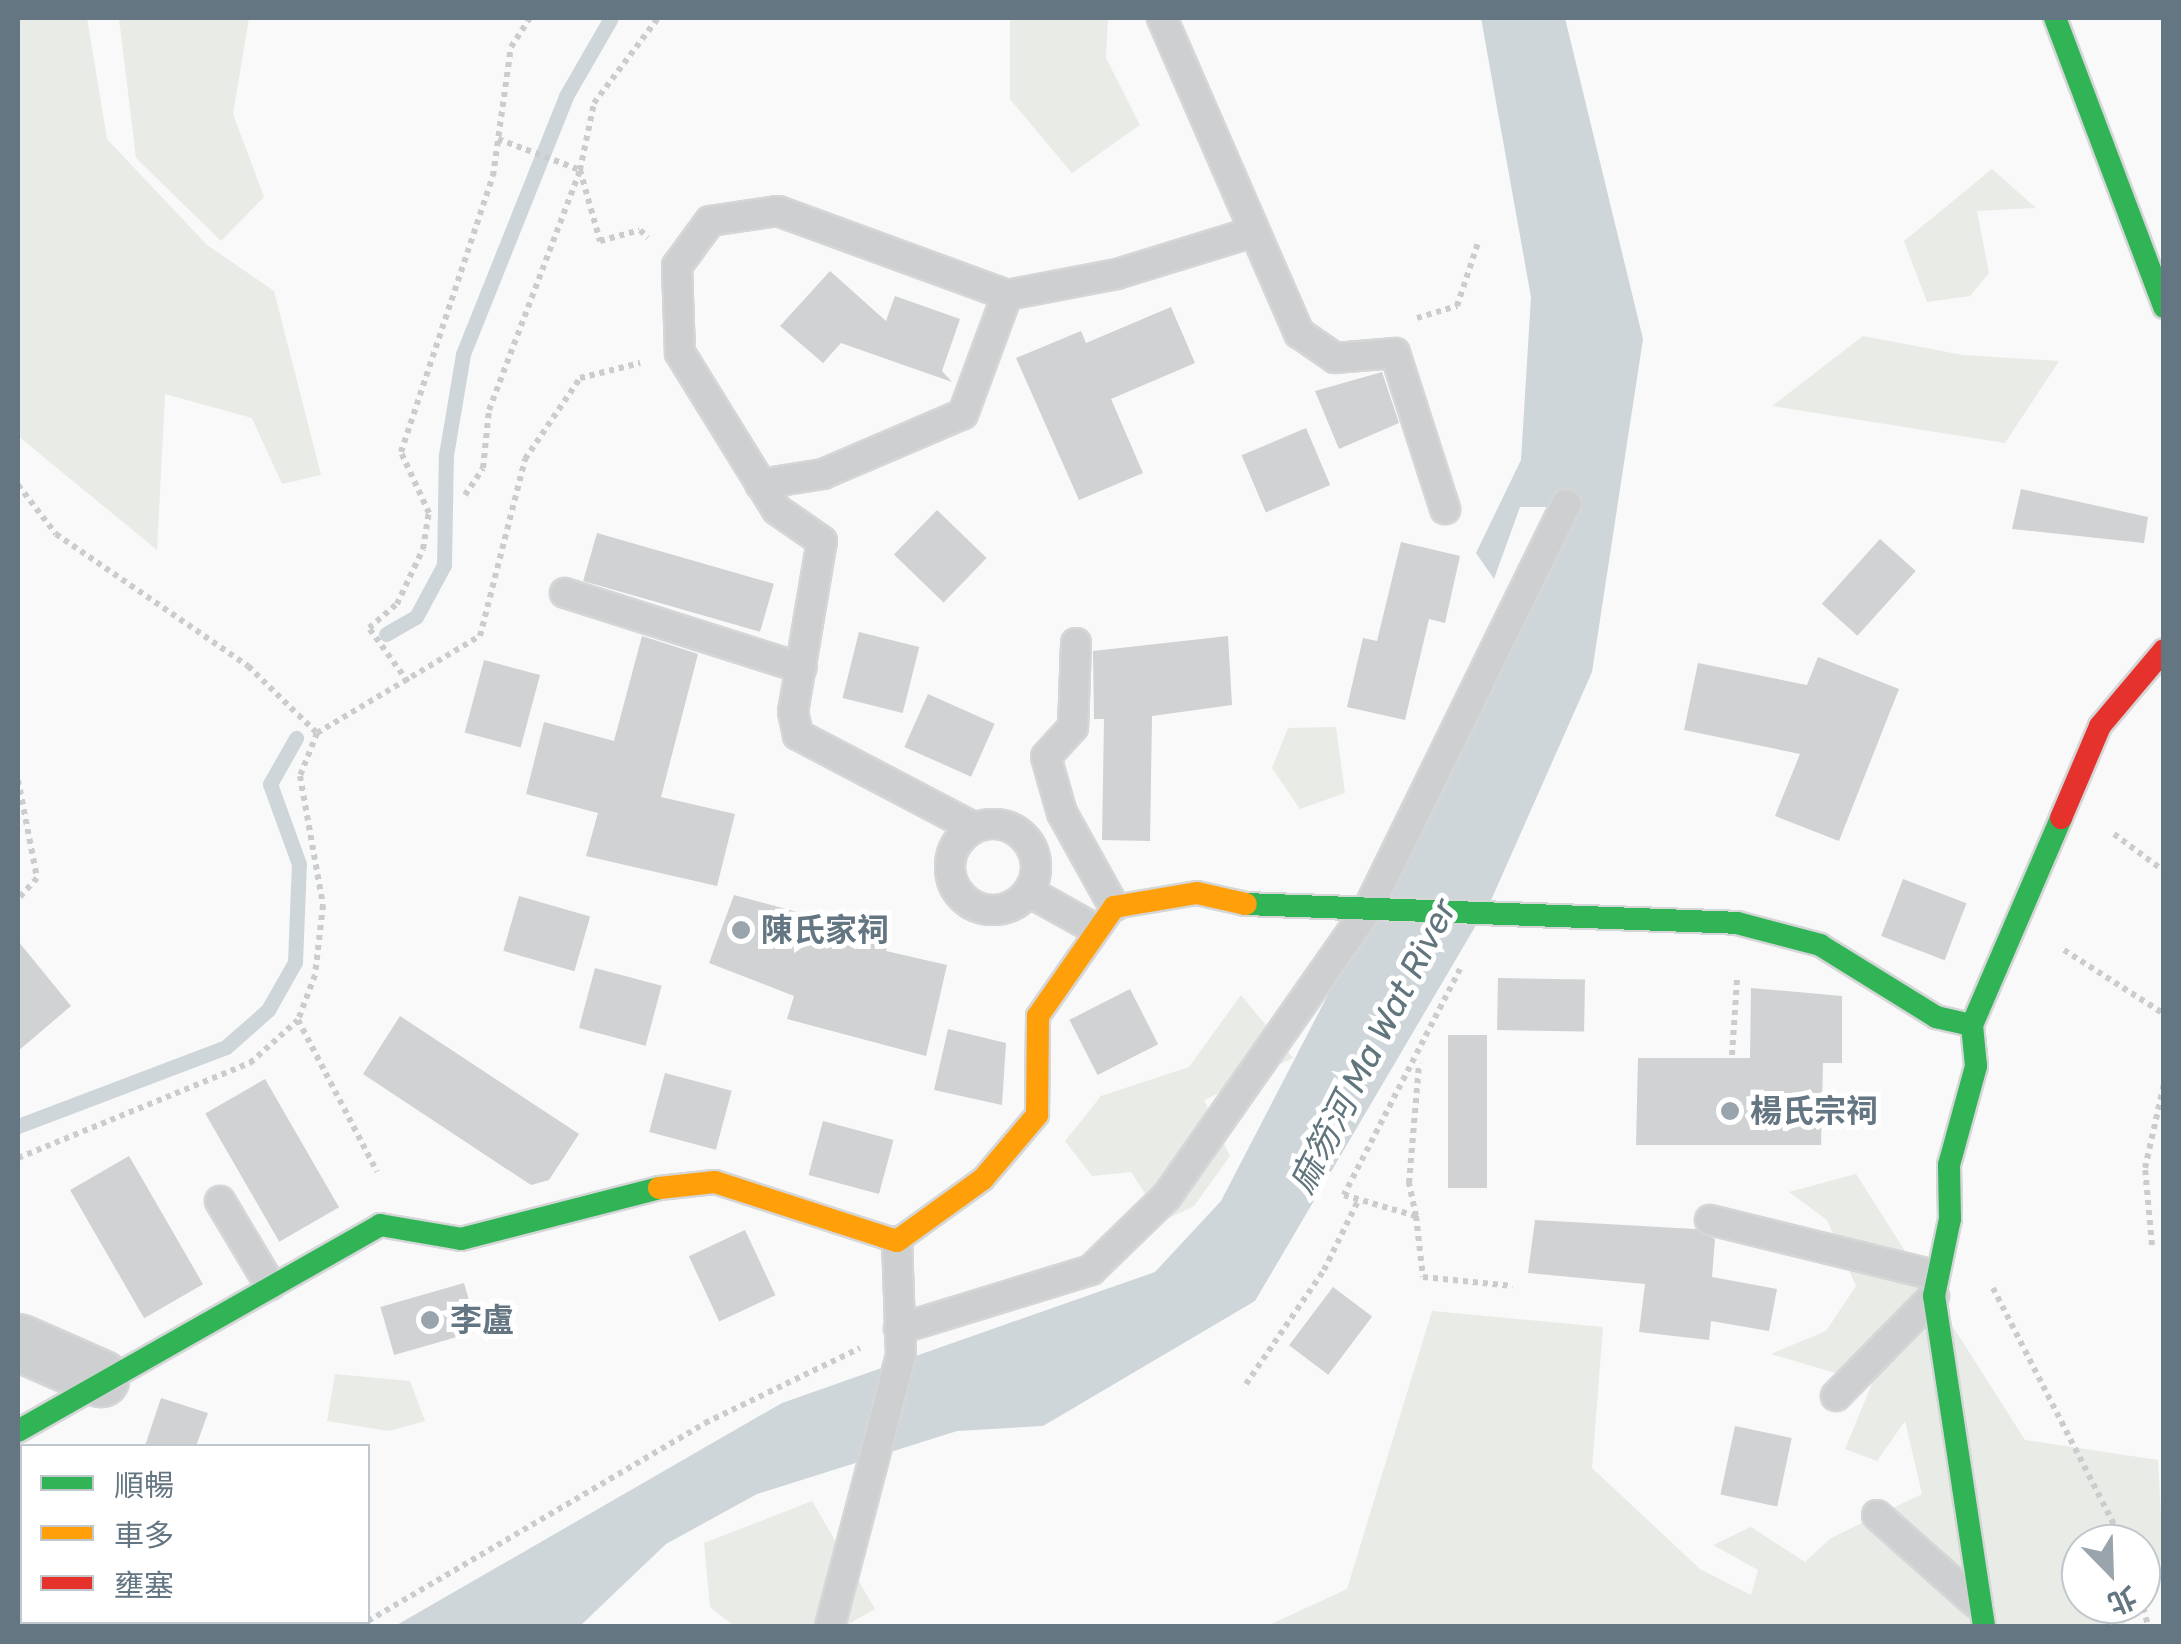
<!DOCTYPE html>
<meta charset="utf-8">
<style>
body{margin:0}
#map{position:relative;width:2181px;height:1644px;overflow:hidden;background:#f9f9f9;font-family:Rubik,"Noto Sans TC",sans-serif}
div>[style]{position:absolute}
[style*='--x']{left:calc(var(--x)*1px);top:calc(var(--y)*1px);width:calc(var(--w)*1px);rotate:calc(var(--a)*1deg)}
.green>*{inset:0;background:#e8ebe6}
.water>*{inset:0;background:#ced6d9}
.stream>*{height:15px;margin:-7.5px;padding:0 7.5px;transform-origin:7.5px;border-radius:7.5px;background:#ced6d9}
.building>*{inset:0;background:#d0d2d3;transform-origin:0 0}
.path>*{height:6px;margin-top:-3px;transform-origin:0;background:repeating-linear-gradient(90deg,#cbcccd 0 5px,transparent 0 10px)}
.roads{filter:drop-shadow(2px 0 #d5d6d7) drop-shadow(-2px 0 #d5d6d7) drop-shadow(0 2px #d5d6d7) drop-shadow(0 -2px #d5d6d7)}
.lane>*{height:28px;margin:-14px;padding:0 14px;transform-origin:14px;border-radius:14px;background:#cecfd0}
.lane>.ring{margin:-14px;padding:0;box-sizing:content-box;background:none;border:28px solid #cecfd0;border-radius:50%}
.street>*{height:55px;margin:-27.5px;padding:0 27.5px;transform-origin:27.5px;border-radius:27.5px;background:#cecfd0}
.fast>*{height:22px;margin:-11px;padding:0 11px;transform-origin:11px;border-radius:11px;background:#30b455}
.slow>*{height:22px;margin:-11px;padding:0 11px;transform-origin:11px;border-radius:11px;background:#ff9f0a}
.jam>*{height:22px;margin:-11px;padding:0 11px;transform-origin:11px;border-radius:11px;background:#e5322d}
.dots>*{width:28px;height:28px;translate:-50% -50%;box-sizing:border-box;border:5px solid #fff;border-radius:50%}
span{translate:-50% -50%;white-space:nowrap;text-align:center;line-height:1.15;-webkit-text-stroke:10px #fff;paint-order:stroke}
.poi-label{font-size:32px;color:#657683;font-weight:700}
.left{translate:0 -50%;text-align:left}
.water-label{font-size:35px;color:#60757c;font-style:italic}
.frame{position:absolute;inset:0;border:20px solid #657683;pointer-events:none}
.legend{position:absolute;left:20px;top:1444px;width:350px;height:180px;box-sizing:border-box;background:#fff;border:2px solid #c1c8cd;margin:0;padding:12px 18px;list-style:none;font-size:30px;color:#657683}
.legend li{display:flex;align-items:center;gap:20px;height:50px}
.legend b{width:50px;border:2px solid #c1c8cd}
.north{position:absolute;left:2061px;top:1524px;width:100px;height:100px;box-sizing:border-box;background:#fff;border:2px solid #c1c8cd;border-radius:50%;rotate:157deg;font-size:28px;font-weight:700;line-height:40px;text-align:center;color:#657683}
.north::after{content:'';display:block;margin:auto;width:35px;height:45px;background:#99a4ac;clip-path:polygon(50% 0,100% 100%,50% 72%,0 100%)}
</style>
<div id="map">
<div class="green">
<div style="clip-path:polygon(18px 18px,87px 18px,107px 139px,207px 245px,274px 291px,321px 475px,282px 484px,252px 418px,165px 394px,157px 550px,18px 436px)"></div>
<div style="clip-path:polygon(119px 18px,249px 18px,233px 114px,264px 197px,221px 241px,136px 158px)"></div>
<div style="clip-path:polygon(1010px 18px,1108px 18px,1106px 58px,1140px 125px,1072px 173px,1010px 99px)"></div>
<div style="clip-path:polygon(1992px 169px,2036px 208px,1977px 211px,1989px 273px,1970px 296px,1927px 302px,1904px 241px)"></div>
<div style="clip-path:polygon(1863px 336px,1963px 355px,2059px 361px,2005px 443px,1772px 406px)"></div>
<div style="clip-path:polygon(1336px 727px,1345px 793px,1300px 809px,1272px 768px,1288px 728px)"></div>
<div style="clip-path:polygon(1241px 995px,1293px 1058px,1204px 1100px,1230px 1156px,1194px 1206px,1163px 1221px,1131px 1172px,1092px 1176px,1065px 1141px,1101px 1096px,1189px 1067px)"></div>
<div style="clip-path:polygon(1856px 1174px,2025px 1440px,2158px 1460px,2163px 1556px,2141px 1593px,2141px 1544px,2081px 1544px,2081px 1604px,2134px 1604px,2124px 1626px,1267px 1626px,1347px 1589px,1432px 1311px,1603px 1327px,1592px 1468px,1700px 1569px,1751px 1595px,1758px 1570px,1713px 1545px,1751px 1527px,1805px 1562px,1831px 1538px,1922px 1494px,1905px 1421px,1877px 1461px,1845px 1449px,1872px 1384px,1771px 1354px,1826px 1331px,1856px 1286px,1827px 1220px,1789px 1192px)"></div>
<div style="clip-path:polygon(335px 1374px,410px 1381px,425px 1421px,389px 1431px,327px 1421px)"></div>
<div style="clip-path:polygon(812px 1501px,875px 1609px,845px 1626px,734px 1626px,710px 1607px,704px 1543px)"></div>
</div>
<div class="water">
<div style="clip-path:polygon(1481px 18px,1565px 18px,1643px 339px,1592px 672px,1492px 898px,1255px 1301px,1043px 1426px,957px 1431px,757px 1494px,666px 1544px,580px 1626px,395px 1626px,782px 1403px,1155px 1272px,1221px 1201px,1581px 507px,1520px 507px,1494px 579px,1476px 553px,1521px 460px,1531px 297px)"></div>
</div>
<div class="stream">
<div style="--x:386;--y:634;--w:34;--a:-30"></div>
<div style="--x:416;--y:617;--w:59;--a:-61.7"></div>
<div style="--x:444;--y:565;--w:110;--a:-89"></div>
<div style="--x:446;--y:455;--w:102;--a:-80.4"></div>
<div style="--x:463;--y:354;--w:278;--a:-68.2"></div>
<div style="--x:566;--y:96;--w:90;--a:-60"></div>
<div style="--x:18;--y:1126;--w:222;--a:-20.8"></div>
<div style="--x:226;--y:1047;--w:56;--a:-41.4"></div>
<div style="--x:268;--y:1010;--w:55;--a:-60.6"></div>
<div style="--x:295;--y:962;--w:98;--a:-87.7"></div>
<div style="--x:299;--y:864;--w:85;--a:-109.9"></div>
<div style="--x:270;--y:784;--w:53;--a:-60.5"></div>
</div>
<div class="building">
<div style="clip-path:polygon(830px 271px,886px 321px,895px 296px,960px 319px,942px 371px,952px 382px,841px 343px,823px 363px,780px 326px)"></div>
<div style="clip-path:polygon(1171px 307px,1195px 363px,1111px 399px,1143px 473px,1079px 500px,1016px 358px,1081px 331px,1086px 343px)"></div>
<div style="clip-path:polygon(1382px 372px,1399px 423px,1339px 449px,1315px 391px)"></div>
<div style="left:1306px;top:428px;width:62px;height:70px;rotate:67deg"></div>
<div style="clip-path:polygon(2021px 489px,2148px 517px,2144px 543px,2012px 529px)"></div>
<div style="left:937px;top:510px;width:69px;height:62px;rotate:44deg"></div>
<div style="left:597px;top:533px;width:184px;height:50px;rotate:16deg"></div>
<div style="left:1880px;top:539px;width:48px;height:87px;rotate:42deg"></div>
<div style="clip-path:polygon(1401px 542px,1460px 556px,1445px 623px,1429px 619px,1405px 720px,1347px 707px,1363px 638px,1377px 641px)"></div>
<div style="left:859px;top:632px;width:62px;height:68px;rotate:14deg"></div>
<div style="clip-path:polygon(642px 636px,698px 654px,661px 797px,735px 814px,717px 886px,586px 856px,598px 813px,526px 794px,544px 722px,614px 741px)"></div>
<div style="clip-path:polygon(1228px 636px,1232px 705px,1152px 716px,1150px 841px,1102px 840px,1104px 719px,1094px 719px,1093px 651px)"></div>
<div style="clip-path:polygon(1818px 657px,1899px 689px,1839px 841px,1775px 816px,1800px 754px,1684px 730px,1698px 663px,1807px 685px)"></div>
<div style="left:484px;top:660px;width:58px;height:75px;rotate:15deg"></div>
<div style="left:928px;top:694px;width:73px;height:58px;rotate:24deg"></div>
<div style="left:1903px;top:879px;width:68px;height:61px;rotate:21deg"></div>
<div style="clip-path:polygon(734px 895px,890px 937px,886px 951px,947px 965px,926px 1056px,787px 1019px,794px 996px,709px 963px)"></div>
<div style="left:519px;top:896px;width:74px;height:57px;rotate:16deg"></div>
<div style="clip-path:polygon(18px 941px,71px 1006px,18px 1051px)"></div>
<div style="left:595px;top:968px;width:69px;height:62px;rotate:15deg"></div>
<div style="left:1498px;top:978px;width:87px;height:52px;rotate:1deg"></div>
<div style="clip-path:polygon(1751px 988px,1842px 996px,1842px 1063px,1823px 1063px,1821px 1145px,1636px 1145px,1638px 1058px,1750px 1058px)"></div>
<div style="left:1130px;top:989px;width:62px;height:68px;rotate:63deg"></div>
<div style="clip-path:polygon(400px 1016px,579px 1134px,549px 1180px,531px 1185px,363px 1074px)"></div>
<div style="clip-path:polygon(948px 1029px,1006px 1043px,1002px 1105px,934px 1090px)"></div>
<div style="left:1448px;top:1035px;width:39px;height:153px"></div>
<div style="left:665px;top:1073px;width:69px;height:61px;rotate:15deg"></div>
<div style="left:265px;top:1079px;width:148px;height:69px;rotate:60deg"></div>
<div style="left:823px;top:1121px;width:73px;height:56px;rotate:15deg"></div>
<div style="left:129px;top:1156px;width:148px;height:68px;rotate:60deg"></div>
<div style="clip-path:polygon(1535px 1220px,1695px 1229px,1715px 1239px,1712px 1277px,1777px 1289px,1769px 1331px,1711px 1321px,1709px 1340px,1639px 1332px,1645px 1284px,1528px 1273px)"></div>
<div style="left:745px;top:1230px;width:72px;height:62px;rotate:65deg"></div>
<div style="left:464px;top:1283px;width:50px;height:87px;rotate:74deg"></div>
<div style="left:1333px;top:1287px;width:49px;height:73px;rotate:37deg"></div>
<div style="clip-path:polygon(161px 1398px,208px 1413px,196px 1446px,145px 1446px)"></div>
<div style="left:1735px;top:1426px;width:58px;height:70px;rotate:12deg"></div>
</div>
<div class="path">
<div style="--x:498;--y:139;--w:88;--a:20.7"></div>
<div style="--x:580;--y:170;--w:74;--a:74.3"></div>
<div style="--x:600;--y:241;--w:41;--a:-15.4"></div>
<div style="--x:640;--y:230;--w:11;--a:45"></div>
<div style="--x:1417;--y:318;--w:42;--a:-16.7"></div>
<div style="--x:1457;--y:306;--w:66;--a:-71.6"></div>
<div style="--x:18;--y:485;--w:62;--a:52.2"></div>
<div style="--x:56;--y:534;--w:233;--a:34.5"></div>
<div style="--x:248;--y:666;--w:96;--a:44.2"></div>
<div style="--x:317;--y:733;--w:46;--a:111.6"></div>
<div style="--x:300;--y:776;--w:131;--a:79.9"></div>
<div style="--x:323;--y:905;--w:70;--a:96.5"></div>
<div style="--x:315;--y:975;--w:48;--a:110.7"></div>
<div style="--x:298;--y:1020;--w:171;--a:62.5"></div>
<div style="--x:465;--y:495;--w:32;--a:-56"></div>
<div style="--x:483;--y:468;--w:58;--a:-84.1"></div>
<div style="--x:489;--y:410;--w:257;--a:-69.2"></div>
<div style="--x:580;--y:170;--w:68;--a:-78.2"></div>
<div style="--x:594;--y:103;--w:106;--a:-53"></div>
<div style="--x:408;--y:682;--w:67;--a:-125.8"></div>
<div style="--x:369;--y:628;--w:37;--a:-41"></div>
<div style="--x:397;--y:604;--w:61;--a:-64.7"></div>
<div style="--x:423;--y:549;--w:36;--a:-81"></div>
<div style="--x:429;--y:513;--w:67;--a:-114.7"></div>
<div style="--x:401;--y:452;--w:291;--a:-71.6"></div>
<div style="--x:493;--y:176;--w:130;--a:-82.1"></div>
<div style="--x:511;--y:47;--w:35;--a:-57"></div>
<div style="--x:317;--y:733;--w:190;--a:-30.8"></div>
<div style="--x:480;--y:636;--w:183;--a:-75.7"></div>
<div style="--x:525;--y:459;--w:98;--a:-55.8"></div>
<div style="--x:580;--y:378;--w:62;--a:-14"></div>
<div style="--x:18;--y:780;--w:100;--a:79"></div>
<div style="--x:37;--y:878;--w:28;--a:132"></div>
<div style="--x:2114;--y:834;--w:62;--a:36.5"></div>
<div style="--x:2064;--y:950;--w:119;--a:32.6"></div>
<div style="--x:1460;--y:969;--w:254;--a:117.2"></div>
<div style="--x:1344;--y:1195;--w:75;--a:16.3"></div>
<div style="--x:1416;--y:1216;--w:61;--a:83.5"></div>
<div style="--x:1423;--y:1277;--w:90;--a:5.7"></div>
<div style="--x:1732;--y:1055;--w:76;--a:-86.2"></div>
<div style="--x:18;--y:1158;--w:251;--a:-22.3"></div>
<div style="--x:250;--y:1063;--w:64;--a:-41.9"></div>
<div style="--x:1416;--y:1216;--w:34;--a:-102"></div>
<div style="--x:1409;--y:1183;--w:120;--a:-85.2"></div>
<div style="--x:2152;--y:1245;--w:77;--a:-95.2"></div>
<div style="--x:2145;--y:1168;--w:86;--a:-77.3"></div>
<div style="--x:1993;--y:1288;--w:288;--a:62.9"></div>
<div style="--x:1246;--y:1384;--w:138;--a:-55.6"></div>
<div style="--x:1324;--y:1270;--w:79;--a:-63.8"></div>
<div style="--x:2141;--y:1598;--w:29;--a:76"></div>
<div style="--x:368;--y:1621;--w:391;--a:-30.4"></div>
<div style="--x:705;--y:1423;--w:172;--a:-25.8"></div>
</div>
<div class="roads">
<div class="lane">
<div style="--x:1162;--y:18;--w:344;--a:66.5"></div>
<div style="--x:1299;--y:333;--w:44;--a:34.8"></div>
<div style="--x:1335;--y:358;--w:60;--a:-4.8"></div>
<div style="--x:1395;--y:353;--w:164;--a:72.2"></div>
<div style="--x:760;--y:484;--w:64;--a:-9"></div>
<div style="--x:823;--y:474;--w:152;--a:-23.2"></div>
<div style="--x:963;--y:414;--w:127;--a:-69.7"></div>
<div style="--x:565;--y:593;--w:248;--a:17.6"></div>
<div style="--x:1076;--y:643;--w:84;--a:92"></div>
<div style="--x:1073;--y:727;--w:40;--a:132"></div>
<div style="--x:1046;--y:757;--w:58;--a:74.1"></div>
<div style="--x:1062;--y:813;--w:107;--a:61"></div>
<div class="ring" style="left:950px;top:824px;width:58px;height:58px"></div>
<div style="--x:973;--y:827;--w:198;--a:-152.3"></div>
<div style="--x:798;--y:735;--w:24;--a:-102"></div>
<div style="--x:793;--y:712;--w:173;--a:-80.4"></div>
<div style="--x:822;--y:541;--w:55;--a:-145.4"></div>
<div style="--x:777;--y:510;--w:185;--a:-121.7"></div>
<div style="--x:680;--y:353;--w:87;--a:-92"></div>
<div style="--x:677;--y:266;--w:56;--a:-53.7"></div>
<div style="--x:710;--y:221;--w:69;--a:-8.4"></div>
<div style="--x:778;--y:211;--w:244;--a:20.1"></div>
<div style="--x:1007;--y:295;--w:112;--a:-10.8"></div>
<div style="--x:1117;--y:274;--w:142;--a:-17.2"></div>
<div style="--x:1029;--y:892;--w:72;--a:29.1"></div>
<div style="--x:220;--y:1201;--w:98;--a:59.2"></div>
<div style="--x:1710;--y:1220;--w:231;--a:13.8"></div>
<div style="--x:899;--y:1329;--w:201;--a:-17.1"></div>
<div style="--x:1091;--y:1270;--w:106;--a:-44.2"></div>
<div style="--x:1167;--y:1196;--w:350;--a:-55"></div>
<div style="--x:1368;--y:909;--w:451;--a:-63.9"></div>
<div style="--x:1836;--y:1396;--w:140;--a:-45.6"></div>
<div style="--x:18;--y:1496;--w:5;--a:37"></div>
<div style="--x:1877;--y:1515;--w:131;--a:41.6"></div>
<div style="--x:830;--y:1626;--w:280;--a:-75.3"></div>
<div style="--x:901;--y:1355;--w:114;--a:-92"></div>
</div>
<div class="street">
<div style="--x:18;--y:1342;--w:90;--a:23.7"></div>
</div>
<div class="fast">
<div style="--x:2055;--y:18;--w:309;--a:69.3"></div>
<div style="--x:1246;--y:904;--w:491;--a:2.2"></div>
<div style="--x:1737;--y:923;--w:86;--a:14.8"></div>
<div style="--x:1820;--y:945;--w:137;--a:31.8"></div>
<div style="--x:1936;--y:1017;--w:37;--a:13"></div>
<div style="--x:18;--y:1431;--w:417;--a:-29.6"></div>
<div style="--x:380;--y:1225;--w:82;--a:9.8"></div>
<div style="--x:461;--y:1239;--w:204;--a:-14.4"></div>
<div style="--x:1984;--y:1626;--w:334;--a:-98.6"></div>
<div style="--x:1934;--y:1296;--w:79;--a:-78.3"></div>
<div style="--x:1950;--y:1219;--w:54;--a:-91.1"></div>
<div style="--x:1949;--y:1165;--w:103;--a:-74.7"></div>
<div style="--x:1976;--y:1066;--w:41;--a:-95.6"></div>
<div style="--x:1972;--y:1025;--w:225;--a:-66.7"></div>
</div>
<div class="slow">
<div style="--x:659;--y:1188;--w:56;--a:-6.1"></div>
<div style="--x:715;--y:1182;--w:191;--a:18"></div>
<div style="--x:897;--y:1241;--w:106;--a:-35.8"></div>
<div style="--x:983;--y:1179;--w:84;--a:-49.8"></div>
<div style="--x:1037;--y:1115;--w:99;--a:-89.4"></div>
<div style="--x:1038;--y:1016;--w:133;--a:-55.1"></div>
<div style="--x:1114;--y:907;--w:84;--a:-9.6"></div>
<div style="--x:1197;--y:893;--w:50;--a:12.7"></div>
</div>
<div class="jam">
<div style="--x:2061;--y:818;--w:100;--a:-67"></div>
<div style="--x:2100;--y:726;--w:99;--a:-49.9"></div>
</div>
</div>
<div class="dots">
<div style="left:741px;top:930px;background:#99a4ac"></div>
<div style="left:1730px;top:1111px;background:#99a4ac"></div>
<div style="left:430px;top:1320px;background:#99a4ac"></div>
</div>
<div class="poi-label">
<span class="left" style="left:761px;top:930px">陳氏家祠</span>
<span class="left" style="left:1750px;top:1111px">楊氏宗祠</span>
<span class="left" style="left:450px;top:1320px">李盧</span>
</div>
<div class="water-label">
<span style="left:1373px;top:1046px;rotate:-63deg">麻笏河 Ma Wat River</span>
</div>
<div class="frame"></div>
<ul class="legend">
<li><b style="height:12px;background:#30b455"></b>順暢</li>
<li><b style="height:12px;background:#ff9f0a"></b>車多</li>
<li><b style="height:12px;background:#e5322d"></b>壅塞</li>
</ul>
<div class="north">北</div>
</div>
